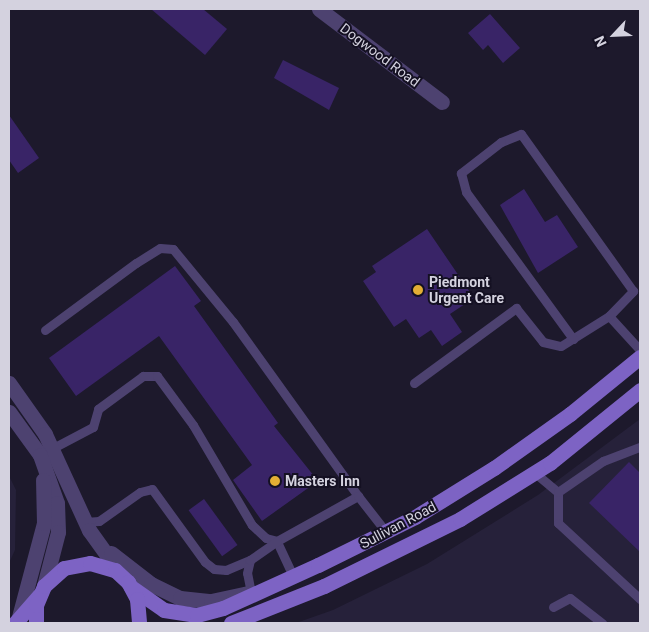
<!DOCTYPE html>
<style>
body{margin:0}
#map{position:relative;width:649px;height:632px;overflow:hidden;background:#1d192c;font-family:Roboto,sans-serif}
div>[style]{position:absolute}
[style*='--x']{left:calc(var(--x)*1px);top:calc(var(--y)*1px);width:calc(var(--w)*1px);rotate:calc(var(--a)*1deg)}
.built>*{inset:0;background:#26213a}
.building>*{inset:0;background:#392467;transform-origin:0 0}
.lane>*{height:9px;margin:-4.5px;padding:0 4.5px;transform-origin:4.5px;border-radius:4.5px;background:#4d4270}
.street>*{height:15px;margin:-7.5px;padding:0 7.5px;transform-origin:7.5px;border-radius:7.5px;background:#4d4270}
.primary>*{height:15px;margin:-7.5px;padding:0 7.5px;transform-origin:7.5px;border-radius:7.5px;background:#7d63c4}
.dots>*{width:14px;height:14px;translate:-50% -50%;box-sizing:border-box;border:2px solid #141022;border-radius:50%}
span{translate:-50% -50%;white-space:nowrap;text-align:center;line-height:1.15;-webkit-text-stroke:4px #141022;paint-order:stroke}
.street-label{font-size:14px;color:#d4d2df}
.poi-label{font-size:14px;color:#d4d2df;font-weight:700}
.left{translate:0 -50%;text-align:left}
.frame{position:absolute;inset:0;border:10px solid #d4d2df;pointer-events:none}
.north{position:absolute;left:589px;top:10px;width:50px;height:50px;-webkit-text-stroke:4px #141022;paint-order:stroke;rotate:245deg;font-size:14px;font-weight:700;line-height:20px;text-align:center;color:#d4d2df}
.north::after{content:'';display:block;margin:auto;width:18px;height:22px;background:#d4d2df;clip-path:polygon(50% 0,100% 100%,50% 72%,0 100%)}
</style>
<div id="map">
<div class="built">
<div style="clip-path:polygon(640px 419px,640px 623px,296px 623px,333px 610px,427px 564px,538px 495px)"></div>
<div style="clip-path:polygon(9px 476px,16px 490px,15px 550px,9px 563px)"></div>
</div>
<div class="building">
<div style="clip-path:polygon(151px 9px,203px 9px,227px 29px,205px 55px)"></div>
<div style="clip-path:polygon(490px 14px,520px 48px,503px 63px,488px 45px,483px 50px,468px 33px)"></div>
<div style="clip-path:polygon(283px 60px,339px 88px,329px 110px,274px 78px)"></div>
<div style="clip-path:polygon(9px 115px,39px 158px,18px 173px,9px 160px)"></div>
<div style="clip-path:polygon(524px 189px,545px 222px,557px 215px,578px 247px,538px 273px,500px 205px)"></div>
<div style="clip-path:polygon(427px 229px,474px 298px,450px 314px,462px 332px,442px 346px,431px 330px,419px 338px,406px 319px,394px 327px,363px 281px,376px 272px,372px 266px)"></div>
<div style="clip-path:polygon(175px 266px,201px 301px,194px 306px,278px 423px,274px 426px,318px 481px,262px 521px,233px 480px,252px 465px,159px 336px,76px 396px,49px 358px)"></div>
<div style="clip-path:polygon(629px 462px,640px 473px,640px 552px,589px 503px)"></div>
<div style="left:204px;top:499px;width:57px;height:19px;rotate:54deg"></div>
</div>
<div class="lane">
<div style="--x:609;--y:316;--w:46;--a:47.6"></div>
<div style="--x:45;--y:330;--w:113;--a:-36.4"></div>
<div style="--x:136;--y:263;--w:28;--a:-32"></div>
<div style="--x:160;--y:248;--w:13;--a:4"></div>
<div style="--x:173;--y:249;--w:94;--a:50.6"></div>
<div style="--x:233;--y:322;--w:214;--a:54.3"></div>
<div style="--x:414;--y:383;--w:127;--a:-36.3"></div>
<div style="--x:516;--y:308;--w:43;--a:51.5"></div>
<div style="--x:543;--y:342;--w:18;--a:13"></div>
<div style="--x:561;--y:346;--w:57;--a:-32"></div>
<div style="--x:609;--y:316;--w:35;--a:-46"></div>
<div style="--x:633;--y:291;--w:193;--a:-125.5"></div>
<div style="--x:521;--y:134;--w:22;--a:158"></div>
<div style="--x:501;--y:142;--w:51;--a:142.2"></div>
<div style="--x:461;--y:173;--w:20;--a:75"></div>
<div style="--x:466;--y:192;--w:182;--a:53.9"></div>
<div style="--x:53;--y:448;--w:45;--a:-27.7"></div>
<div style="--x:93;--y:427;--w:19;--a:-74"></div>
<div style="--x:98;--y:409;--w:56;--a:-36.3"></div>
<div style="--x:143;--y:376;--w:14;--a:0"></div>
<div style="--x:157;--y:376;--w:61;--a:53.7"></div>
<div style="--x:193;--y:425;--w:116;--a:59.5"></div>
<div style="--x:252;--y:525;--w:19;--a:43"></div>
<div style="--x:266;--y:538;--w:11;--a:15"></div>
<div style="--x:535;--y:473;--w:30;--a:40"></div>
<div style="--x:558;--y:492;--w:31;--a:90"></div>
<div style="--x:558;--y:523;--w:112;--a:42.8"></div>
<div style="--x:558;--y:492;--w:55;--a:-34.6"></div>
<div style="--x:603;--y:461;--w:40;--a:-21"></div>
<div style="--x:85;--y:522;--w:14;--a:-4"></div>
<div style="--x:99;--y:521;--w:50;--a:-35.3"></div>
<div style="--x:140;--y:492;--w:12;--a:-14"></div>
<div style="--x:152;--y:489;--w:90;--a:54"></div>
<div style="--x:205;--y:562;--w:11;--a:38"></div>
<div style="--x:214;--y:569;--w:12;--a:5"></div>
<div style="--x:226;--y:570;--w:26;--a:-23"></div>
<div style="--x:293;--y:576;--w:38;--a:-115"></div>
<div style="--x:277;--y:541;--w:93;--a:-29.1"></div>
<div style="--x:358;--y:496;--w:46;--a:52.1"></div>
<div style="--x:251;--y:593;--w:20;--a:-101"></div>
<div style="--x:247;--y:573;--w:13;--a:-77"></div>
<div style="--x:250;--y:560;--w:33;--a:-35"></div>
<div style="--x:553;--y:607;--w:19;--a:-28"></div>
<div style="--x:570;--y:598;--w:41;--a:38"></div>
</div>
<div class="street">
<div style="--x:319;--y:9;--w:154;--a:37.1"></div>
<div style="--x:9;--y:383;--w:62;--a:54.8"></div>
<div style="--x:45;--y:434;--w:106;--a:65.4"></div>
<div style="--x:89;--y:530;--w:57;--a:54.3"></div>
<div style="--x:9;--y:412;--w:53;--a:54.2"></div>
<div style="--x:40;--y:455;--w:51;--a:70.5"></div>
<div style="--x:57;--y:503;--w:29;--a:88"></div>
<div style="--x:58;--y:532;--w:56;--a:104.5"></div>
<div style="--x:111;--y:553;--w:51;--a:37.8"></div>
<div style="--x:151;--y:584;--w:32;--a:26"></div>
<div style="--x:180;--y:598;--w:31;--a:6"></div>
<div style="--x:211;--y:601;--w:38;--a:-12"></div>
<div style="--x:19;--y:617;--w:97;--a:-75.1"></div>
<div style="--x:44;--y:523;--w:43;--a:-91.3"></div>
</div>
<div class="primary">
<div style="--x:131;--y:587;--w:40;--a:34.9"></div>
<div style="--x:164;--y:610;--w:33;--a:9"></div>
<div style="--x:197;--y:615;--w:27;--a:-15"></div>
<div style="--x:223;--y:608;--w:104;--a:-24.4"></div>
<div style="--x:318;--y:565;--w:108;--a:-26.3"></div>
<div style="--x:415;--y:517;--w:93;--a:-31.8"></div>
<div style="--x:494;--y:468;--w:93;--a:-35.4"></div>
<div style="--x:570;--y:414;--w:90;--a:-39.2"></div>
<div style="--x:15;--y:623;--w:37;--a:-49"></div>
<div style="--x:36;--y:623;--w:18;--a:-90"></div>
<div style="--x:36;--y:605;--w:21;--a:-67"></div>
<div style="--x:44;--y:586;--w:27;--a:-42"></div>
<div style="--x:64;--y:568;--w:26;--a:-11"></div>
<div style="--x:90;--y:563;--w:26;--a:16"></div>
<div style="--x:115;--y:570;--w:18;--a:43"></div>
<div style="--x:128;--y:582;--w:19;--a:62"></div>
<div style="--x:137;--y:599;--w:24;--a:85"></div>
<div style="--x:231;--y:623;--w:100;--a:-21.7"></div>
<div style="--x:324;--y:586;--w:152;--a:-26.2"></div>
<div style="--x:460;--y:519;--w:106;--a:-31.9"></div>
<div style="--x:550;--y:463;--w:116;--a:-39"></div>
</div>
<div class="dots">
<div style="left:418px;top:290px;background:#e3ae35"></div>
<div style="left:275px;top:481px;background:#e3ae35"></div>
</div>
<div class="street-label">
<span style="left:380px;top:55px;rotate:37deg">Dogwood Road</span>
<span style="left:398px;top:525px;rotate:-28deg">Sullivan Road</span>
</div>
<div class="poi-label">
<span class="left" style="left:429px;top:290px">Piedmont<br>Urgent Care</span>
<span class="left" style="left:285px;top:481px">Masters Inn</span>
</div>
<div class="frame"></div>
<div class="north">N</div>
</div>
